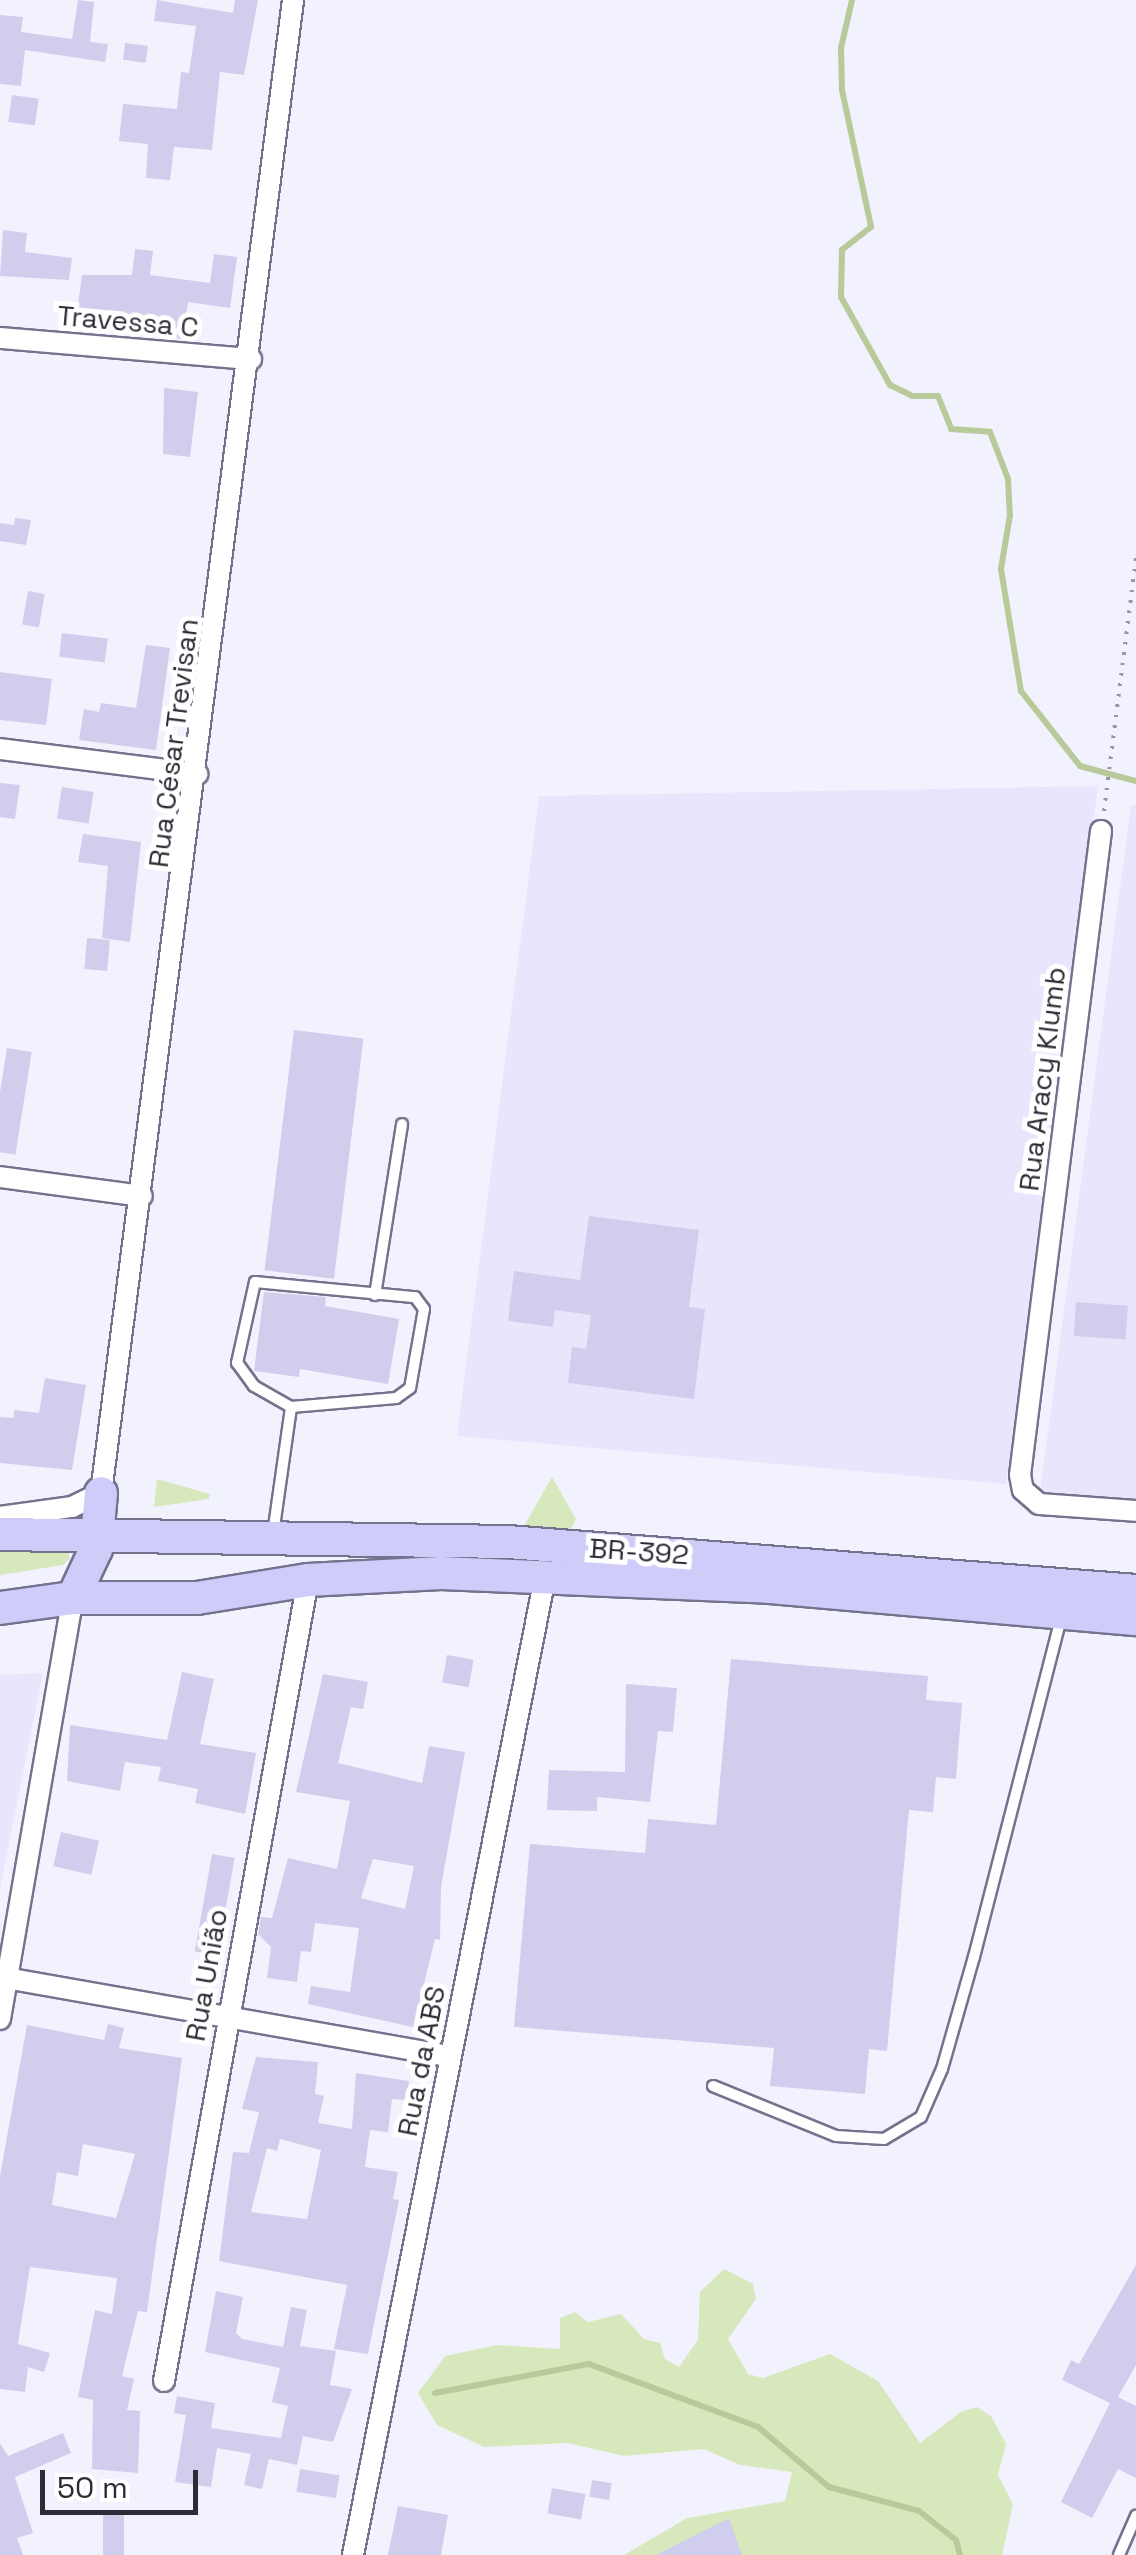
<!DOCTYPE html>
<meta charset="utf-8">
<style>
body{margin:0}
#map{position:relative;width:1136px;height:2555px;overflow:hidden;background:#f2f2fe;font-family:"Space Grotesk",sans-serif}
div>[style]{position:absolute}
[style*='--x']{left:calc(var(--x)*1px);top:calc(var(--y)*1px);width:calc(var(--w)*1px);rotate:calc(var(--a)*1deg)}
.built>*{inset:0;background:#e7e6fd}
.green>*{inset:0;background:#d8e8bd}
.stream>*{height:6px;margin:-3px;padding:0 3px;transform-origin:3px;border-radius:3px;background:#b8ca9a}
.building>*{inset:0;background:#d0ceec;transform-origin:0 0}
.path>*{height:4px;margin-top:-2px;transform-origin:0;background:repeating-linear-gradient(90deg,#9797a2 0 2.5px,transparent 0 10.5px)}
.roads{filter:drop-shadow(2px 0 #74728d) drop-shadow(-2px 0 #74728d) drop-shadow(0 2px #74728d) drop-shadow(0 -2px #74728d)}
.service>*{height:10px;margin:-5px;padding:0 5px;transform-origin:5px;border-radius:5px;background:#fff}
.minor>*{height:20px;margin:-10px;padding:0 10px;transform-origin:10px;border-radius:10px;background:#fff}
.trunk>*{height:32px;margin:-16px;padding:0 16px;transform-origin:16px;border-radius:16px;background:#d0ccfa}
span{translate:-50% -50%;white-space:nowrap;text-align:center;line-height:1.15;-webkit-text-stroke:10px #fff;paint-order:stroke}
.street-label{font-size:28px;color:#2c2c37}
.scale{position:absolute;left:40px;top:2470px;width:158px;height:45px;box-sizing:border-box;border:5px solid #2c2c37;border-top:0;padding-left:12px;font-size:30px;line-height:35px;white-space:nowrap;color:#2c2c37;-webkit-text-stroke:8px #fff;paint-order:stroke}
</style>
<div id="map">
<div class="built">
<div style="clip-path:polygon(1098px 786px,1006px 1484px,457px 1436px,539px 796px)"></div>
<div style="clip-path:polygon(1131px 805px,1136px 805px,1136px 1499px,1040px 1492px)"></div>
<div style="clip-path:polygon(43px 1673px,8px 1849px,0 1889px,0 1675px)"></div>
</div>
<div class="green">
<div style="clip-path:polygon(552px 1477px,576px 1519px,567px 1538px,527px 1533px,524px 1526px)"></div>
<div style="clip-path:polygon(157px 1479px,210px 1494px,209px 1499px,154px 1507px)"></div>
<div style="clip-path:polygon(0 1547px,68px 1550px,70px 1558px,63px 1565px,0 1575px)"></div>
<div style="clip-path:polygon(724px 2269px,753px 2284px,756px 2299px,728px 2339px,748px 2374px,763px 2378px,830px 2354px,878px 2381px,920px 2443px,961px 2412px,977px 2407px,991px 2416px,1006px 2444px,998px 2475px,1013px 2504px,1002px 2555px,624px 2555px,687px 2518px,785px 2501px,792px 2472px,740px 2465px,704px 2449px,624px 2456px,568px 2443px,484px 2447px,437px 2425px,418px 2393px,445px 2356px,497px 2345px,560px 2349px,560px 2318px,575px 2312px,588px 2322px,621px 2314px,644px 2339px,660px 2343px,665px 2359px,679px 2367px,698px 2340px,700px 2292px)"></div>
</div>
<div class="stream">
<div style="--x:852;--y:0;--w:49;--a:102.9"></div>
<div style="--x:841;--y:48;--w:42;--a:88.6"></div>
<div style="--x:842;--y:90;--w:140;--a:78"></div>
<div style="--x:871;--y:227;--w:37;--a:142"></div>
<div style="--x:842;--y:250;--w:47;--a:91.2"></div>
<div style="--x:841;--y:297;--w:101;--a:60.9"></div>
<div style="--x:890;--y:385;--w:25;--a:26"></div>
<div style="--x:913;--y:396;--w:25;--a:0"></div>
<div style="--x:938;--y:396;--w:35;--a:68"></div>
<div style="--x:951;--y:429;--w:39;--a:4"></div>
<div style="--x:990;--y:432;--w:50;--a:69"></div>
<div style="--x:1008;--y:479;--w:36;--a:87"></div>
<div style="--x:1010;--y:515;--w:55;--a:99.5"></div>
<div style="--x:1001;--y:569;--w:124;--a:80.7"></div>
<div style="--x:1021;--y:691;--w:95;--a:51.8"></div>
<div style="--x:1080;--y:766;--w:58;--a:15"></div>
<div style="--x:435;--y:2393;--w:157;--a:-10.7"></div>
<div style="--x:589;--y:2364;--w:180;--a:20.4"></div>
<div style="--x:758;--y:2427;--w:93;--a:40.2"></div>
<div style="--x:829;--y:2487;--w:93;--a:14.9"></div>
<div style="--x:919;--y:2511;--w:47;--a:38.1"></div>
<div style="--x:956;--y:2540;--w:16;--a:75"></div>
</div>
<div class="building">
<div style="clip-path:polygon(78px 0,94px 2px,90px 42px,108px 44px,105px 62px,25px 50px,21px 86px,0 84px,0 15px,23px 17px,21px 32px,72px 39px)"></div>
<div style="clip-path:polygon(157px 0,233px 13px,235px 0,258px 0,244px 75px,220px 72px,212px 150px,174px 147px,170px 180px,146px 178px,148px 144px,119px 141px,123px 104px,177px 109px,181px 72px,189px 73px,196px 26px,154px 21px)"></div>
<div style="left:125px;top:43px;width:23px;height:17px;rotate:7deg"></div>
<div style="left:12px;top:95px;width:27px;height:27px;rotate:8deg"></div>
<div style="clip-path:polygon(3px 230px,27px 233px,25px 252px,72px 258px,69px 280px,0 276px)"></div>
<div style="clip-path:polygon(135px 249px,153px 251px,150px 275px,210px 283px,214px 254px,237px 257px,230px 308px,188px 302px,182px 339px,147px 336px,145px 320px,77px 312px,82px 275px,132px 275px)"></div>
<div style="clip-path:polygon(164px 388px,198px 392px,190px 457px,163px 454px)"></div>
<div style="clip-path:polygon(15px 518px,31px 520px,26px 545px,0 541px,0 523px,14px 525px)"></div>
<div style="left:28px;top:591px;width:17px;height:34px;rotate:10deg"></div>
<div style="left:62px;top:633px;width:46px;height:24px;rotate:7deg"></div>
<div style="clip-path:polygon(146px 645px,170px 648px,156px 750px,79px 740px,84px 709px,99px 712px,101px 703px,136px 708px)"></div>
<div style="clip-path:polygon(0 672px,52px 679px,46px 725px,0 720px)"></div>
<div style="clip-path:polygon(0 783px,20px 785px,15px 819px,0 817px)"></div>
<div style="left:62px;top:787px;width:32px;height:32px;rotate:9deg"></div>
<div style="clip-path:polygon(83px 834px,141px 842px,130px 942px,102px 938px,108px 866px,78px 862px)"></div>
<div style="left:87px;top:938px;width:23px;height:31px;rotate:5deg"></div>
<div style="left:294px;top:1030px;width:70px;height:242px;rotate:7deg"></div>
<div style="left:7px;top:1048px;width:25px;height:104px;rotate:9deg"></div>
<div style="clip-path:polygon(589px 1216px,699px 1230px,689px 1307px,705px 1309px,694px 1399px,568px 1383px,572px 1347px,586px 1349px,591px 1315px,555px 1310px,553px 1327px,508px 1321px,514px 1271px,580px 1280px)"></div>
<div style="clip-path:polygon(264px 1292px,326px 1297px,325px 1306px,399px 1319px,388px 1384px,300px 1369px,299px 1377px,254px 1371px)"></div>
<div style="left:1076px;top:1302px;width:52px;height:34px;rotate:4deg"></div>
<div style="clip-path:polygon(45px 1378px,86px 1385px,72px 1470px,0 1463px,0 1417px,14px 1418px,14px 1410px,39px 1413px)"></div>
<div style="left:447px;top:1655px;width:27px;height:28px;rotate:10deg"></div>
<div style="clip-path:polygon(731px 1659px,928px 1676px,926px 1700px,962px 1703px,956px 1779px,936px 1777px,933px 1812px,909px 1810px,887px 2051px,869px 2049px,865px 2094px,770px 2086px,774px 2048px,514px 2027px,530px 1844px,645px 1853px,648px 1819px,716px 1825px)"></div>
<div style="clip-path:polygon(182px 1672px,214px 1679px,200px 1744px,256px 1753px,245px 1814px,195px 1803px,198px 1789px,158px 1781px,161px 1767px,125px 1762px,120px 1791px,67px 1781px,70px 1725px,167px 1740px)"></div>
<div style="clip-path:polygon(evenodd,323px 1674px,368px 1682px,363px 1709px,351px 1707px,338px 1763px,422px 1783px,429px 1746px,465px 1752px,441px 1887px,440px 1940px,435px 1939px,420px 2000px,427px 2001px,422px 2029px,308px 2004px,311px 1986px,350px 1992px,359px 1928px,315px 1923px,311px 1952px,301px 1951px,297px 1982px,267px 1978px,271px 1947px,258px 1934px,261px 1917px,272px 1918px,288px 1858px,337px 1869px,350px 1801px,296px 1792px,323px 1674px,373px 1859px,414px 1866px,405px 1909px,361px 1898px,373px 1859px)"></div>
<div style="clip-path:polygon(626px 1684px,677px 1688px,673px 1732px,658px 1731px,650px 1802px,597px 1797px,597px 1811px,547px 1810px,549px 1770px,625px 1772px)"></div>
<div style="left:61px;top:1832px;width:39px;height:35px;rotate:13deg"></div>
<div style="left:212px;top:1854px;width:23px;height:99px;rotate:10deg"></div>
<div style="clip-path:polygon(evenodd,108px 2024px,124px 2028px,119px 2048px,182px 2058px,147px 2312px,138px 2311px,122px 2376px,134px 2379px,127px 2410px,140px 2411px,138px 2473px,92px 2469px,93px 2400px,78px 2397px,95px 2310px,112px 2314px,117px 2278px,30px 2267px,18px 2344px,50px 2353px,44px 2372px,28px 2367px,25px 2392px,0 2389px,0 2176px,27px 2025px,104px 2040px,108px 2024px,83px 2144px,135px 2154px,116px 2218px,52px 2205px,57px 2172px,78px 2176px,83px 2144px)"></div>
<div style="clip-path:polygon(evenodd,256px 2057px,318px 2062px,315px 2094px,324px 2096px,318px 2123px,352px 2129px,356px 2073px,409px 2081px,406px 2100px,392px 2099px,388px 2132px,370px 2130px,365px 2167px,398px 2172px,393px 2199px,399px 2200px,368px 2354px,334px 2349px,347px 2285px,219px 2261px,233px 2152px,249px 2153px,259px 2112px,242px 2109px,256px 2057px,280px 2139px,321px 2150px,307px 2219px,251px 2212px,267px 2148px,277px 2151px,280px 2139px)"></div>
<div style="clip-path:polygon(1136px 2265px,1136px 2365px,1118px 2397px,1136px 2406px,1136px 2478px,1118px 2469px,1092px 2518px,1061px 2502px,1110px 2403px,1062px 2380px,1071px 2360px,1079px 2364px)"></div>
<div style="clip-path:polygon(216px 2291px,243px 2297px,236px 2333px,242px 2339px,283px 2347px,291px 2307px,307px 2310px,300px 2346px,336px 2351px,330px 2385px,352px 2389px,333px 2442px,303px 2436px,297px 2465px,269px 2459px,262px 2489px,244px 2485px,251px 2454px,217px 2448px,211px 2487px,175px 2482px,186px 2415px,174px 2413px,177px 2396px,215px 2403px,211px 2428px,281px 2438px,288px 2406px,272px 2402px,280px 2368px,205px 2352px)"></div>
<div style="clip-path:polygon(63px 2433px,71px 2453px,15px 2477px,33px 2533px,17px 2538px,23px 2555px,0 2555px,0 2443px,8px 2456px)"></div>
<div style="left:300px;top:2469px;width:40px;height:23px;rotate:9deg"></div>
<div style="left:592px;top:2480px;width:20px;height:17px;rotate:9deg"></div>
<div style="left:552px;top:2488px;width:34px;height:26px;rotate:10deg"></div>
<div style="clip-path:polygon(398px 2506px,448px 2515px,441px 2555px,388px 2555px)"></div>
<div style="left:103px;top:2513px;width:21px;height:42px"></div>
<div style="clip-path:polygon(729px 2518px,742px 2555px,656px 2555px)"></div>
</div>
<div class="path">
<div style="--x:1104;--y:811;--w:255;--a:-82.8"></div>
</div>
<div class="roads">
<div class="service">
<div style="--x:255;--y:1282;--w:161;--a:5.4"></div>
<div style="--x:415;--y:1297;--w:15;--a:53"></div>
<div style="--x:424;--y:1309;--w:80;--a:100"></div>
<div style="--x:410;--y:1388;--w:17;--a:144"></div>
<div style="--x:396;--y:1398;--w:105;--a:175.1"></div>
<div style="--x:291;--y:1407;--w:43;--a:-150.4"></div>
<div style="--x:254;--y:1386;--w:29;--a:-126"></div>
<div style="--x:237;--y:1363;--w:83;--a:-77.5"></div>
<div style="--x:375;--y:1295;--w:173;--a:-81"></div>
<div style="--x:273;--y:1534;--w:128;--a:-81.9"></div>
<div style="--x:713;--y:2086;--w:133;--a:22.1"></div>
<div style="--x:836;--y:2136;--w:48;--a:3.6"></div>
<div style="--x:884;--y:2139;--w:43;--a:-30.7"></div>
<div style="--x:921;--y:2117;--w:52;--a:-66.4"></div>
<div style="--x:942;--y:2069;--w:116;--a:-74.1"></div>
<div style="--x:974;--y:1957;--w:351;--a:-75.6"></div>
<div style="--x:1119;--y:2555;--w:43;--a:-66.4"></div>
</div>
<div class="minor">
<div style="--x:0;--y:338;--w:252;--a:4.8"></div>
<div style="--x:0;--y:749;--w:199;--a:7.2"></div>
<div style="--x:1101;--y:831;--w:649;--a:97.17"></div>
<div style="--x:1020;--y:1475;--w:15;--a:79"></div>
<div style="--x:1023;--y:1490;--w:21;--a:41"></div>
<div style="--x:1039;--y:1504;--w:97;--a:4.1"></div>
<div style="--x:0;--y:1177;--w:143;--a:7.6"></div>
<div style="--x:0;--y:1517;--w:73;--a:-7.9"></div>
<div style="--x:72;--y:1507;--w:32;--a:-26"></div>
<div style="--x:101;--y:1493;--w:1505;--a:-82.67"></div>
<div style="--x:0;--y:1977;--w:457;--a:10"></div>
<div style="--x:0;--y:2019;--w:427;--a:-80.2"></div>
<div style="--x:164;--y:2381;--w:814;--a:-79.81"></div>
<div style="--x:353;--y:2555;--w:997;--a:-78.89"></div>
</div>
<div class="trunk">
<div style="--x:0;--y:1534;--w:508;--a:0.9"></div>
<div style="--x:508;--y:1542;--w:630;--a:4.46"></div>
<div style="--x:73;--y:1598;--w:54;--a:-64.9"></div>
<div style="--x:96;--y:1549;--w:56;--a:-84.9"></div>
<div style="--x:0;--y:1608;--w:74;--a:-7.8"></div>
<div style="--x:73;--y:1598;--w:124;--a:0"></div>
<div style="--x:197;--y:1598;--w:112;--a:-9.2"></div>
<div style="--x:308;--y:1580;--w:133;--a:-3"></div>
<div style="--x:441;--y:1573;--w:328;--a:2.4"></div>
<div style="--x:769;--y:1587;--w:368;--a:5"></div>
</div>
</div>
<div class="street-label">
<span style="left:128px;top:321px;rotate:5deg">Travessa C</span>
<span style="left:173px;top:743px;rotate:-83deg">Rua César Trevisan</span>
<span style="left:1042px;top:1079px;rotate:-83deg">Rua Aracy Klumb</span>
<span style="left:639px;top:1551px;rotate:4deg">BR-392</span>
<span style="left:206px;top:1975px;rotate:-80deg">Rua União</span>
<span style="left:421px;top:2061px;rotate:-79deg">Rua da ABS</span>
</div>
<div class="scale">50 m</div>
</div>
